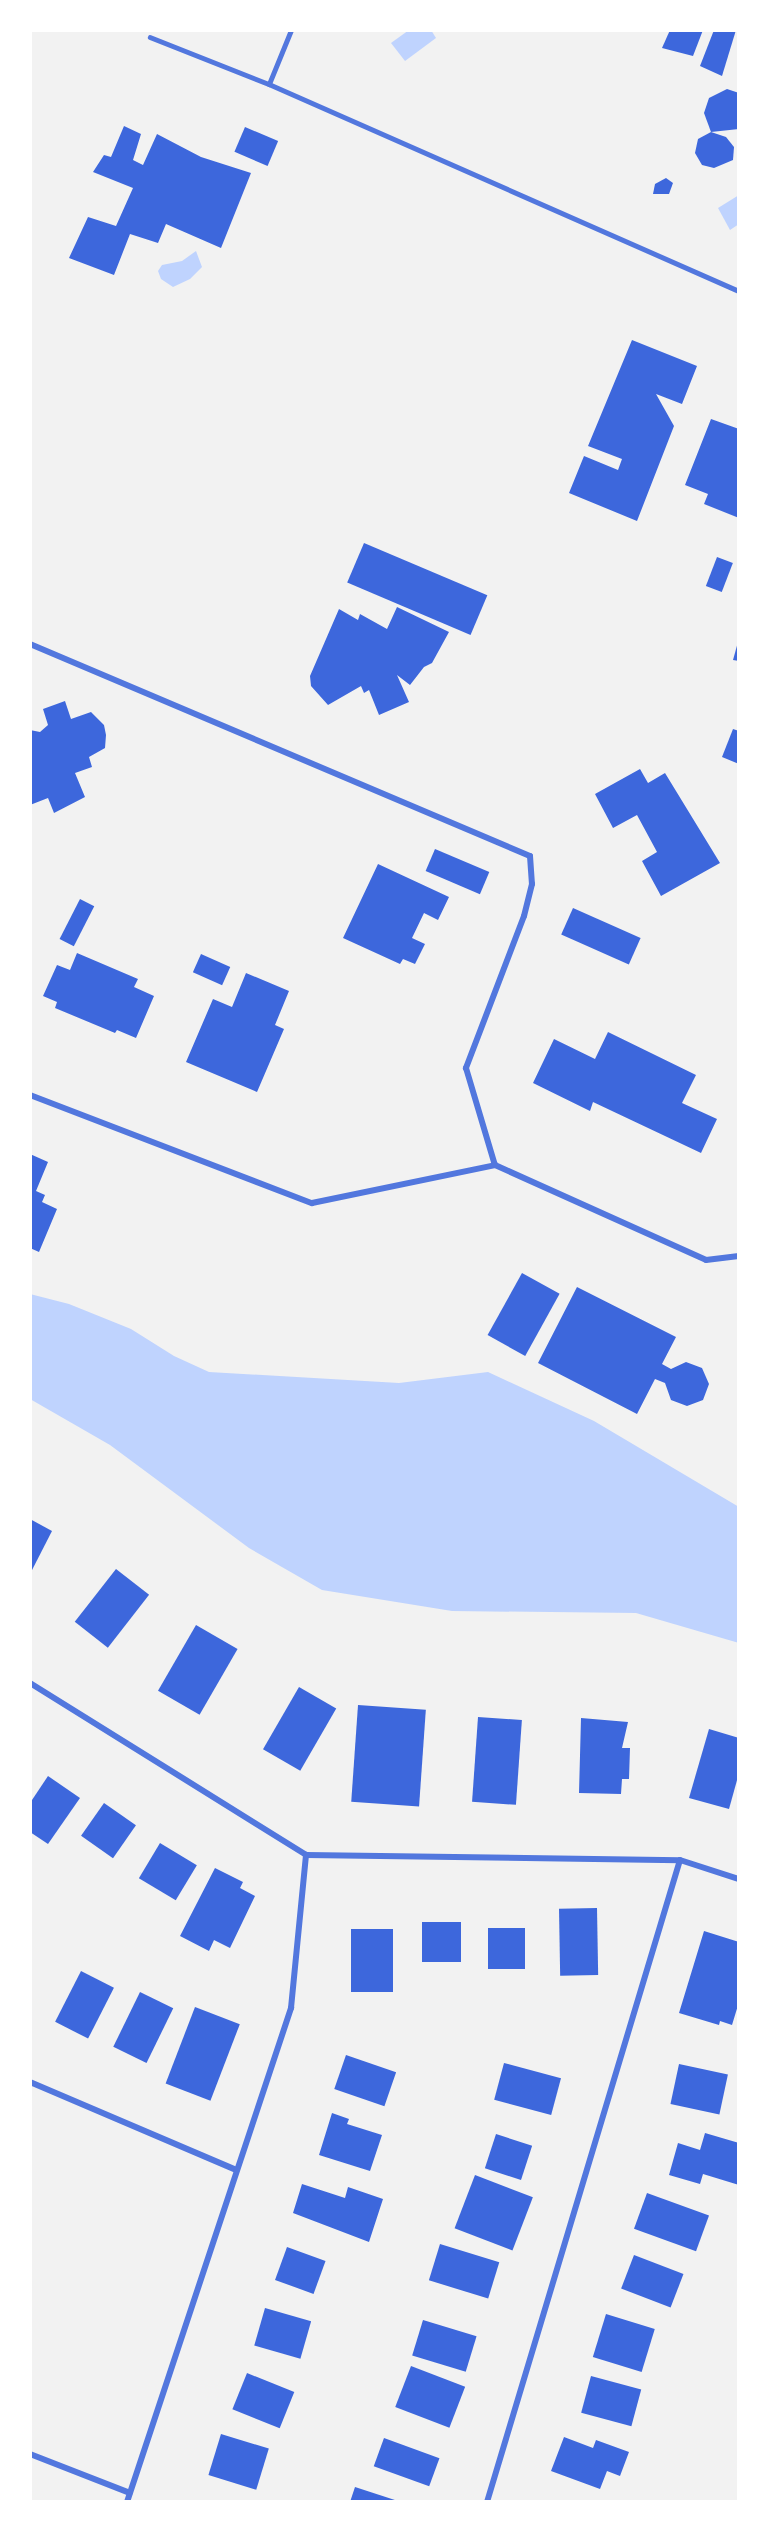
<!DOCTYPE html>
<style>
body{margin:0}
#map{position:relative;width:769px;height:2532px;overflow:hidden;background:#f2f2f2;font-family:Literata,serif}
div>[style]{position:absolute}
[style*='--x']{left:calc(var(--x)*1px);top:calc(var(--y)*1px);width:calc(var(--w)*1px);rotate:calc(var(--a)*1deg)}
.water>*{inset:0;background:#bfd3fe}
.building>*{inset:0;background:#3d67dc;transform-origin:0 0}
.service>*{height:4.5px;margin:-2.25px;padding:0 2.25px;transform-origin:2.25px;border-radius:2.25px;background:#5277de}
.minor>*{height:6px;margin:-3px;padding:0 3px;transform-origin:3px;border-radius:3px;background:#5277de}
span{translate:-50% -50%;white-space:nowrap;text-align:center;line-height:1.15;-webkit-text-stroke:6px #fff;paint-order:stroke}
.frame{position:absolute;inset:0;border:32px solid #fff;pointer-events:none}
</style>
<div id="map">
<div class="water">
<div style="clip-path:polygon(409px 30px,431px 30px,436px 38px,405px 61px,391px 43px)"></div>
<div style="clip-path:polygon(739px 195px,739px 224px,730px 230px,718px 208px)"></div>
<div style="clip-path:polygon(196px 251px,202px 267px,190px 279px,173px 287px,161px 279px,158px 271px,162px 265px,182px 261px)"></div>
<div style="clip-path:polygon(30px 1294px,69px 1304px,131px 1329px,174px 1356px,209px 1372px,399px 1383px,488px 1372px,594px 1421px,739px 1507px,739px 1643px,636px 1613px,452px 1611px,322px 1590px,249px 1548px,110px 1445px,30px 1399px)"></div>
</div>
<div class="building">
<div style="clip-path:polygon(670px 30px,703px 30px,693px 56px,662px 48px)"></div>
<div style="clip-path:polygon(714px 30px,736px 30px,722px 76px,700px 66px)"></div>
<div style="clip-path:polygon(727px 89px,739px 93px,739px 129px,711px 132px,704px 113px,709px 98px)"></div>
<div style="clip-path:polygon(124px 126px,141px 134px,133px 160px,143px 165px,157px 134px,201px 157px,251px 173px,221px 248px,166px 224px,158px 243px,130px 234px,114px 275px,69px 258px,88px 217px,116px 226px,133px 188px,93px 172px,104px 155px,111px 157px)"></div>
<div style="left:245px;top:127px;width:36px;height:27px;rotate:23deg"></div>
<div style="clip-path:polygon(711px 132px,726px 137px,734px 147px,733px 160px,714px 168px,702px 165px,695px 153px,698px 139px)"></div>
<div style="clip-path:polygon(666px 178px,673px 183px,669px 194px,653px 194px,655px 184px)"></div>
<div style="clip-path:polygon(632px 340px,697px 366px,682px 404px,656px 394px,674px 426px,637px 521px,569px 493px,584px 456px,618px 470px,622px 459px,588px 446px)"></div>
<div style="clip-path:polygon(711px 419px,739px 429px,739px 518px,704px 504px,708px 494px,685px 485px)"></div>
<div style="left:364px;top:543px;width:134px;height:43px;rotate:23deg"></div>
<div style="left:717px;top:557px;width:17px;height:31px;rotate:21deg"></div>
<div style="clip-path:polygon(397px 607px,449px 632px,432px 663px,424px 667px,410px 685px,397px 675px,409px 702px,379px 715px,369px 690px,364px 693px,361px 686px,328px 705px,311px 686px,310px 676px,339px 609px,358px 620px,360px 614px,387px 629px)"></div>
<div style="clip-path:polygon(738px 642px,739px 642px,739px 661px,733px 660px)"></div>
<div style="clip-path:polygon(65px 701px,71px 719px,91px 712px,104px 725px,106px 735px,105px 748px,89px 757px,92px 767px,75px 773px,85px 797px,54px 813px,48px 798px,30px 805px,30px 730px,40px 732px,48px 725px,43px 709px)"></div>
<div style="clip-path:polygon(733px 729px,739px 731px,739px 764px,722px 757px)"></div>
<div style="clip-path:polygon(640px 769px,648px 783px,665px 773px,720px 863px,661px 896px,642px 861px,657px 852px,637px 815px,613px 828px,595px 794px)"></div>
<div style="left:435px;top:849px;width:59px;height:24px;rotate:23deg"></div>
<div style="clip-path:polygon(378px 864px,449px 897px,438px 920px,424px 913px,412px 938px,425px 944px,415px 964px,403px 959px,400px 964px,343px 938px)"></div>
<div style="left:80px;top:899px;width:16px;height:45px;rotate:27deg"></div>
<div style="left:573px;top:908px;width:74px;height:29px;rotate:24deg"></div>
<div style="clip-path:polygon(77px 953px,138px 979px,134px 987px,154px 996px,136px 1038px,117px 1030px,115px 1033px,55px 1008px,57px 1002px,43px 996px,57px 965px,70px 970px)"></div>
<div style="left:201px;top:954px;width:32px;height:20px;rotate:24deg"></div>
<div style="clip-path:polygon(246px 973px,289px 991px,275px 1025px,284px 1029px,257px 1092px,186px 1062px,213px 999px,232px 1007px)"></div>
<div style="clip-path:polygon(608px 1032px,696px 1075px,682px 1103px,717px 1119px,701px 1153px,593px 1102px,590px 1111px,533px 1083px,554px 1039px,595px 1059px)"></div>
<div style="clip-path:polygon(30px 1154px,48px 1162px,36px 1191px,45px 1195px,42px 1202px,57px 1209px,39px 1252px,30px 1248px)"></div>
<div style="left:522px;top:1273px;width:43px;height:71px;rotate:29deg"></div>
<div style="clip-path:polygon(577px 1287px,676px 1337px,662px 1364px,671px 1369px,686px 1362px,702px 1368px,709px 1384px,703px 1400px,687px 1406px,671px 1400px,665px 1383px,655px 1379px,637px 1414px,538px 1363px)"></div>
<div style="clip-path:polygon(30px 1519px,52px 1531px,30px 1574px)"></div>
<div style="left:116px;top:1569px;width:42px;height:67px;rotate:38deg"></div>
<div style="left:196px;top:1625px;width:48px;height:76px;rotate:30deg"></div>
<div style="left:299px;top:1687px;width:43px;height:72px;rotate:30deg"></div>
<div style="left:358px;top:1705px;width:68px;height:97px;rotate:4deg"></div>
<div style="left:478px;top:1717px;width:44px;height:85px;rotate:4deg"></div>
<div style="clip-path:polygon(581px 1718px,628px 1722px,622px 1748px,630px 1748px,629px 1779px,622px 1779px,621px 1794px,579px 1793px)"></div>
<div style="clip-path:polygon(709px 1729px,739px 1738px,739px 1773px,729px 1809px,689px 1798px)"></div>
<div style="clip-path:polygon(48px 1776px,80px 1798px,48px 1844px,30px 1832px,30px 1803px)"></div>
<div style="left:104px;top:1803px;width:39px;height:40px;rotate:35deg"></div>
<div style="left:160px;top:1843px;width:43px;height:41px;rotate:31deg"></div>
<div style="clip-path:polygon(215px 1868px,243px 1882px,240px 1888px,255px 1896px,230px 1948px,214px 1940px,209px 1951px,180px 1936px)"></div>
<div style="left:597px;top:1908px;width:67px;height:38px;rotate:89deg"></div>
<div style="left:461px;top:1922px;width:40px;height:39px;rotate:90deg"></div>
<div style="left:488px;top:1928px;width:37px;height:41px"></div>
<div style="left:351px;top:1929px;width:42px;height:63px"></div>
<div style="clip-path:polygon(704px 1931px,739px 1942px,739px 2002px,732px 2025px,720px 2021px,719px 2025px,679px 2013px)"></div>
<div style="left:81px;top:1971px;width:37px;height:57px;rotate:27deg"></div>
<div style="left:140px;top:1992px;width:37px;height:61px;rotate:26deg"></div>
<div style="left:195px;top:2007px;width:48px;height:82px;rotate:21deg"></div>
<div style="left:346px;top:2055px;width:53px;height:36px;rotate:19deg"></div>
<div style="left:504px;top:2063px;width:59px;height:38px;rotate:15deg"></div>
<div style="left:679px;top:2064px;width:50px;height:41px;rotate:12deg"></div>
<div style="clip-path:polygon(332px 2113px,349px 2119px,347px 2124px,382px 2135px,370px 2171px,319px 2155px)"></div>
<div style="clip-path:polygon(705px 2133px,739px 2143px,739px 2185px,703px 2174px,700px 2184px,669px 2175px,678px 2143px,700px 2150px)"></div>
<div style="left:496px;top:2134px;width:38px;height:36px;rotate:18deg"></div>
<div style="left:475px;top:2175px;width:62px;height:57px;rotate:21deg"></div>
<div style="clip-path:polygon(302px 2184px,345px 2198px,348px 2187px,383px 2199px,369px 2242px,293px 2213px)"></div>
<div style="left:647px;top:2193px;width:66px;height:38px;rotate:20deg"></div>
<div style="left:440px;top:2244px;width:62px;height:38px;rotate:17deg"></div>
<div style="left:287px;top:2247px;width:41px;height:35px;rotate:20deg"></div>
<div style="left:634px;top:2255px;width:53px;height:36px;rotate:21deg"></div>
<div style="left:265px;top:2308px;width:48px;height:39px;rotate:16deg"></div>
<div style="left:606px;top:2314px;width:51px;height:45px;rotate:17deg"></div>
<div style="left:423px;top:2320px;width:56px;height:37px;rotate:17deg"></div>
<div style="left:411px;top:2366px;width:58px;height:44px;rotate:21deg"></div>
<div style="left:247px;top:2373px;width:51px;height:39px;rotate:22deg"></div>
<div style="left:591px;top:2376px;width:52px;height:38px;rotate:15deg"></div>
<div style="left:221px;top:2434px;width:50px;height:43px;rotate:17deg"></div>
<div style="clip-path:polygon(564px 2437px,593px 2448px,596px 2440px,629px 2452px,620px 2476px,607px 2471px,600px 2489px,551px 2471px)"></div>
<div style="left:384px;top:2438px;width:59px;height:30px;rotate:20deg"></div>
<div style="clip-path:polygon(355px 2487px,401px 2502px,350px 2502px)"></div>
</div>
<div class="service">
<div style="--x:150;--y:37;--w:128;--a:21.6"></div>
<div style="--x:269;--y:84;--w:514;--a:23.77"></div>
<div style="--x:269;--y:84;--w:58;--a:-67.8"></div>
</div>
<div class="minor">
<div style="--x:30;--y:644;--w:543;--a:22.98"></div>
<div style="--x:530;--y:856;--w:28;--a:86"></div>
<div style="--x:532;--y:884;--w:33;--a:104"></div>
<div style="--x:524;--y:916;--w:163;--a:110.9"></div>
<div style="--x:466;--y:1068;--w:101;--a:73.4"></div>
<div style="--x:30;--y:1095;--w:302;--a:21"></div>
<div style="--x:312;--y:1203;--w:187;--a:-11.7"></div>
<div style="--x:495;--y:1165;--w:231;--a:24.2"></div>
<div style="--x:706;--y:1260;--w:33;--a:-7"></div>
<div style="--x:30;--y:1683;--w:325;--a:31.9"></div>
<div style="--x:306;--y:1855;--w:374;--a:0.8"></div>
<div style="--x:680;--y:1860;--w:62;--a:17.9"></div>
<div style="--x:30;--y:2082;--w:224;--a:23.1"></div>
<div style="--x:30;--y:2454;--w:107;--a:21.3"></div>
<div style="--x:127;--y:2502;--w:521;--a:-71.63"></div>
<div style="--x:291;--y:2008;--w:154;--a:-84.4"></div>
<div style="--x:487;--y:2502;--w:670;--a:-73.27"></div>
</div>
<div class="frame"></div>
</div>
